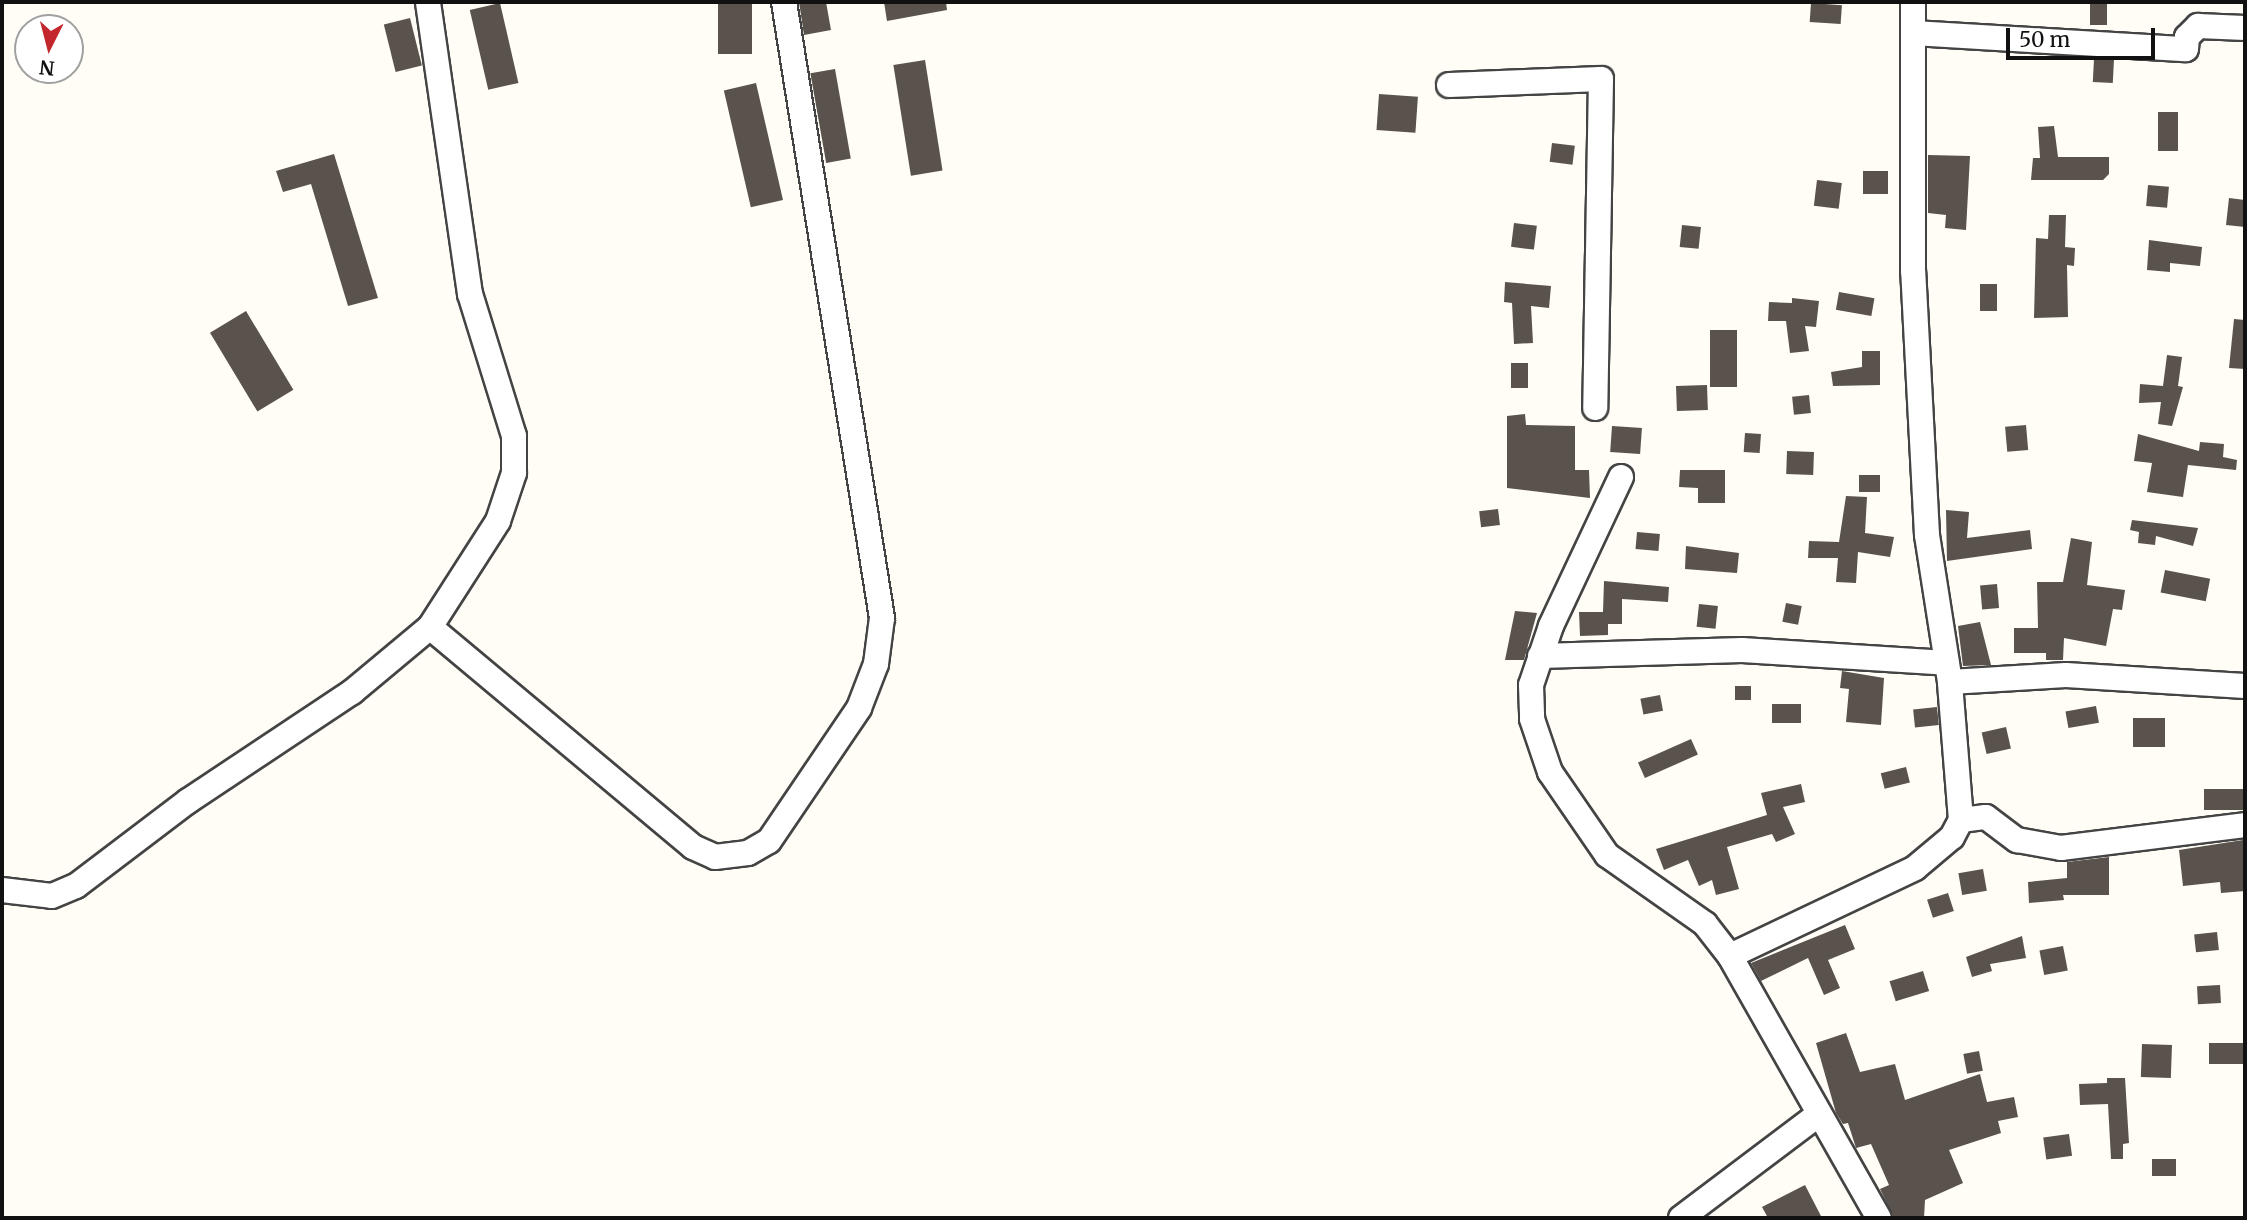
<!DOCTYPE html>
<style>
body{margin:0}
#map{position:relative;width:2247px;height:1220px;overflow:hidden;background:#fffdf5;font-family:Merriweather,serif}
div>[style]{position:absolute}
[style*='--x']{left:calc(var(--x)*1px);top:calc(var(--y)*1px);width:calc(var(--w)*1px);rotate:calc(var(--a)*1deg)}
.building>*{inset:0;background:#5a524d;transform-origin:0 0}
.roads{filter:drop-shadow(2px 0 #444) drop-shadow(-2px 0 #444) drop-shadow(0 2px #444) drop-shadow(0 -2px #444)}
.minor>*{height:24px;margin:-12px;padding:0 12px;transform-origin:12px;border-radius:12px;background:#fff}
span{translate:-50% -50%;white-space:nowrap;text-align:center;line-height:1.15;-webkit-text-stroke:7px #fff;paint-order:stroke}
.frame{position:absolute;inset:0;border:4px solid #111;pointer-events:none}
.north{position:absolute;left:14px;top:14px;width:70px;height:70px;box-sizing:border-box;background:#fff;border:2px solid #a0a0a0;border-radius:50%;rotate:186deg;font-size:19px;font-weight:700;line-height:28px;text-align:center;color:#111}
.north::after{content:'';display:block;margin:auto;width:24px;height:32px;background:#c4262e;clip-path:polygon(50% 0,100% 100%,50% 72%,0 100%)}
.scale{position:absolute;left:2006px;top:28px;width:149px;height:32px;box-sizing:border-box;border:4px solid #111;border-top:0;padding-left:9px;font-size:21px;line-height:24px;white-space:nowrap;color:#111;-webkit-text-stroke:5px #fff;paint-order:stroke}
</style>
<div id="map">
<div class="building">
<div style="left:718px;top:2px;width:34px;height:52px"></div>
<div style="clip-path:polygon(799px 2px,826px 2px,831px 30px,804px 35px)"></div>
<div style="clip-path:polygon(884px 2px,946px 2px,947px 10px,887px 21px)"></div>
<div style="left:2090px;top:2px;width:17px;height:23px"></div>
<div style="left:500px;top:3px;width:82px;height:31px;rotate:77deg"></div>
<div style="left:1811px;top:3px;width:31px;height:19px;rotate:4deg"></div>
<div style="left:410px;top:18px;width:49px;height:27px;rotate:76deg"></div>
<div style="left:2094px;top:59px;width:20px;height:23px;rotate:3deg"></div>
<div style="left:925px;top:60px;width:112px;height:32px;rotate:81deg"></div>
<div style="left:835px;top:69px;width:91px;height:25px;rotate:80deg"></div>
<div style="left:756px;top:83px;width:120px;height:33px;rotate:77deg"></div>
<div style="left:1379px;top:94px;width:39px;height:36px;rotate:4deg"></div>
<div style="left:2158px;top:112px;width:20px;height:39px"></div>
<div style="clip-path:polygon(2054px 126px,2058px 157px,2109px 157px,2109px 174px,2103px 180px,2031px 180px,2033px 158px,2040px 158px,2038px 127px)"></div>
<div style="left:1552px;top:143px;width:23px;height:19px;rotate:7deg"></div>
<div style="clip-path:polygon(334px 154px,378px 298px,348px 306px,311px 184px,283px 192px,276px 171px)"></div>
<div style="clip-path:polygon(1928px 155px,1970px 156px,1966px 230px,1945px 228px,1946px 215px,1928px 213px)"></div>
<div style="left:1863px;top:171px;width:25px;height:23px"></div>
<div style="left:1817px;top:180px;width:25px;height:26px;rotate:7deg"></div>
<div style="left:2148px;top:185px;width:21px;height:21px;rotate:5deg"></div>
<div style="clip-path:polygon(2229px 198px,2245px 200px,2245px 227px,2226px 225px)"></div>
<div style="clip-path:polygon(2049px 215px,2066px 215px,2065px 247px,2075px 248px,2074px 266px,2067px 265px,2068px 317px,2034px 318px,2036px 238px,2048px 239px)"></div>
<div style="left:1514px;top:223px;width:23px;height:24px;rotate:7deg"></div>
<div style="left:1682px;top:225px;width:19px;height:22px;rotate:6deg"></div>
<div style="clip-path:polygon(2149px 240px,2202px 247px,2200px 266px,2170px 263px,2170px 272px,2147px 270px)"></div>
<div style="clip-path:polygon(1505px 282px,1551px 286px,1549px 308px,1531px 306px,1533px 343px,1514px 344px,1512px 303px,1504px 302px)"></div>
<div style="left:1980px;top:284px;width:17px;height:27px"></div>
<div style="left:1839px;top:292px;width:36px;height:18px;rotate:10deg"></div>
<div style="clip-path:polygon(1792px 298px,1819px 301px,1816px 327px,1805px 326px,1809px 351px,1790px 353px,1786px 321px,1768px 321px,1769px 302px,1792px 303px)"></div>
<div style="left:246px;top:311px;width:92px;height:42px;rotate:59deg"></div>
<div style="clip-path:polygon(2234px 319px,2245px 320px,2245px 369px,2229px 368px)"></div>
<div style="left:1710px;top:330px;width:27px;height:57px"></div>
<div style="clip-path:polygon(1862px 351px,1880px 351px,1880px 385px,1833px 386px,1831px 372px,1862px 367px)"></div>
<div style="clip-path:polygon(2167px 355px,2182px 357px,2178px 386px,2183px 387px,2172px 426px,2158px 424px,2161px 402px,2139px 403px,2140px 384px,2163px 386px)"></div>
<div style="left:1528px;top:363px;width:25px;height:17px;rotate:90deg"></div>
<div style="left:1707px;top:385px;width:25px;height:31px;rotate:88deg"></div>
<div style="left:1809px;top:395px;width:18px;height:17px;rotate:84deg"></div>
<div style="clip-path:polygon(1525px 414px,1526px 425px,1575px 426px,1575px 470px,1589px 470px,1590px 498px,1507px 488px,1507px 416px)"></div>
<div style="left:2026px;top:425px;width:25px;height:21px;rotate:85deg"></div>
<div style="left:1612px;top:426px;width:30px;height:26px;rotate:4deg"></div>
<div style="left:1745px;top:433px;width:16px;height:19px;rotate:4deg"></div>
<div style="clip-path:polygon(2138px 434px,2199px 451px,2200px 442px,2224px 444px,2223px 457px,2237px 460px,2236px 470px,2188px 465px,2183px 497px,2147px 492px,2152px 463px,2134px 461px)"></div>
<div style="left:1787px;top:451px;width:27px;height:23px;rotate:2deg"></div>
<div style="clip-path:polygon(1680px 470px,1725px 470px,1725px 503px,1698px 503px,1698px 488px,1679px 487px)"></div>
<div style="left:1859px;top:475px;width:21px;height:17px"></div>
<div style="clip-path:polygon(1846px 496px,1867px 497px,1865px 533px,1894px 537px,1890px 557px,1858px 552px,1856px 583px,1836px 582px,1838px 558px,1808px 558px,1809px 541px,1839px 542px)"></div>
<div style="left:1498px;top:509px;width:16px;height:19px;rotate:83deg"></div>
<div style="clip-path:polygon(1946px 510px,1969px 512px,1967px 538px,2030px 530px,2032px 549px,1947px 561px)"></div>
<div style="clip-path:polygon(2132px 520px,2198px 528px,2193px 546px,2156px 536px,2155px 545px,2138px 543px,2139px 532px,2130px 530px)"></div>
<div style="left:1637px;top:532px;width:23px;height:17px;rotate:5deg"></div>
<div style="clip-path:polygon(2071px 538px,2092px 542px,2087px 585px,2125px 590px,2122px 610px,2113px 609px,2106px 646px,2064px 638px,2063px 660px,2046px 660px,2046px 653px,2014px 653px,2014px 628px,2038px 628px,2037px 582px,2063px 582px)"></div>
<div style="clip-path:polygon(1686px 546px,1739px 553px,1737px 573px,1685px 569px)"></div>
<div style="left:2165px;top:570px;width:46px;height:23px;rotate:11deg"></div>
<div style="clip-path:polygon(1604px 581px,1669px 587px,1668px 602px,1622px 599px,1622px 624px,1608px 624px,1608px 635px,1580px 636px,1579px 612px,1603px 612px)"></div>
<div style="left:1997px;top:584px;width:24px;height:17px;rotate:85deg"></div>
<div style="left:1786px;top:603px;width:16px;height:19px;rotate:11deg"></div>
<div style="left:1699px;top:604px;width:19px;height:23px;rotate:6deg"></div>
<div style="clip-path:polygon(1515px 611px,1537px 613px,1524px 660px,1505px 660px)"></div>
<div style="clip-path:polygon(1980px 622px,1991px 665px,1963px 666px,1958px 626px)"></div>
<div style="clip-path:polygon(1842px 671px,1884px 678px,1881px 725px,1846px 722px,1849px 689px,1840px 688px)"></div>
<div style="left:1735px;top:686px;width:16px;height:14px"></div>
<div style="left:1660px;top:695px;width:16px;height:20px;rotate:79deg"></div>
<div style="left:1772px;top:704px;width:29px;height:19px"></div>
<div style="left:2096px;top:706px;width:17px;height:31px;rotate:80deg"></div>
<div style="left:1937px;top:707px;width:18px;height:24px;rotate:84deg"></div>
<div style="left:2165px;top:718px;width:29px;height:32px;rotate:90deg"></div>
<div style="left:2006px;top:727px;width:22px;height:25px;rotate:77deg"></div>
<div style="left:1691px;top:739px;width:17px;height:58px;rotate:66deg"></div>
<div style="left:1906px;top:767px;width:16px;height:26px;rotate:76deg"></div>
<div style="clip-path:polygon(1801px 784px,1805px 802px,1783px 807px,1795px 834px,1776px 842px,1772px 834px,1727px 847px,1739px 889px,1716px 895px,1712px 880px,1699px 886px,1688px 860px,1664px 870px,1656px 849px,1767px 815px,1761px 793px)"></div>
<div style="left:2245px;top:789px;width:21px;height:41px;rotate:90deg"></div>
<div style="clip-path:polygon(2243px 840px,2245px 891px,2221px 893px,2220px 882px,2183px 886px,2179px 850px)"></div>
<div style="clip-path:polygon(2109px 857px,2109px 895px,2063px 895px,2064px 900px,2029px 903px,2028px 882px,2067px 878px,2067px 862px)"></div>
<div style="left:1983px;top:869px;width:22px;height:25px;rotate:80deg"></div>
<div style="left:1948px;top:893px;width:19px;height:22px;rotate:72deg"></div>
<div style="clip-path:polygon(1845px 925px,1855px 949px,1828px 960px,1840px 988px,1824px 995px,1808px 958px,1761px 981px,1751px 963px)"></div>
<div style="left:2217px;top:932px;width:18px;height:23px;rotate:84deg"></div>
<div style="clip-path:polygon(2022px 936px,2026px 958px,1990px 964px,1992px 971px,1972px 977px,1966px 957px)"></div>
<div style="left:2063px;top:946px;width:25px;height:24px;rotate:79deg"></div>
<div style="left:1923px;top:971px;width:21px;height:35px;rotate:73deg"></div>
<div style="left:2220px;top:985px;width:18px;height:23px;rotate:87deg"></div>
<div style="clip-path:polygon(1846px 1033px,1860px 1072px,1895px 1064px,1905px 1100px,1980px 1074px,1987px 1102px,2014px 1097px,2018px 1117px,1998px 1121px,2001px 1133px,1949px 1150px,1963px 1183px,1925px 1200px,1924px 1218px,1894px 1218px,1880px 1189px,1889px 1185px,1871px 1144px,1856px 1148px,1848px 1123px,1843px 1124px,1836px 1113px,1816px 1043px)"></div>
<div style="left:2245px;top:1043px;width:21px;height:36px;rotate:90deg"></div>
<div style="left:2142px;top:1044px;width:30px;height:33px;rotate:2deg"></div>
<div style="left:1979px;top:1051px;width:20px;height:16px;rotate:79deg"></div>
<div style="clip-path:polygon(2107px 1078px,2125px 1078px,2129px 1143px,2123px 1144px,2123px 1159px,2111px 1159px,2108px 1104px,2080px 1105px,2079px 1084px,2107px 1083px)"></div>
<div style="left:2069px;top:1134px;width:22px;height:26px;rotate:82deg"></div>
<div style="left:2176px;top:1159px;width:17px;height:24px;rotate:90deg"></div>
<div style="clip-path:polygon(1805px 1185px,1822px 1218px,1768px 1218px,1762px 1207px)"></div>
</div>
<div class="roads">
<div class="minor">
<div style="--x:1913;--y:33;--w:273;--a:3.4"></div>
<div style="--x:2186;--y:49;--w:12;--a:-85"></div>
<div style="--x:2187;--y:37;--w:16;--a:-45"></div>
<div style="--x:2198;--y:26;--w:47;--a:2.4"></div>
<div style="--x:1449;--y:85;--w:152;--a:-2.3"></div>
<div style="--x:1601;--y:79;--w:329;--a:91"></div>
<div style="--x:1621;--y:477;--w:165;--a:115.2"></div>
<div style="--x:1551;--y:626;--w:62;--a:108.7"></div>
<div style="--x:1531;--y:685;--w:34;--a:88"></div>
<div style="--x:1532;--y:719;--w:56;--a:71.2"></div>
<div style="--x:1550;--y:772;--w:101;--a:55.5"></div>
<div style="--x:1607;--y:855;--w:120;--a:35.1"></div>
<div style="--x:1705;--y:924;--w:41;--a:52"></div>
<div style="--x:1730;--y:956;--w:301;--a:60.4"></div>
<div style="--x:430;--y:627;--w:343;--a:39.9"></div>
<div style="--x:693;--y:847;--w:24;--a:24"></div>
<div style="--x:715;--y:857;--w:33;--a:-7"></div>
<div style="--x:748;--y:853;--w:24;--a:-30"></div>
<div style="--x:769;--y:841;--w:161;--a:-55.9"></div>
<div style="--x:859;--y:708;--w:47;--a:-68.9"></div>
<div style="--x:876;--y:664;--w:46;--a:-82.6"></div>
<div style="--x:882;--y:618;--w:624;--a:-99.04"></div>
<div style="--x:1540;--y:656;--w:202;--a:-1.7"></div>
<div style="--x:1742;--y:650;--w:205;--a:3.6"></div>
<div style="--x:1950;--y:682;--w:116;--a:-3.5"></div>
<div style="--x:2066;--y:675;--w:179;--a:3.5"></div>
<div style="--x:1961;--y:820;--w:25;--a:-7"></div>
<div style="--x:1986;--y:817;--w:39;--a:37"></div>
<div style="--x:2017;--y:840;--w:45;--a:10.3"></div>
<div style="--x:2061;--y:848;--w:185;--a:-7.1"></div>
<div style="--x:2;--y:890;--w:50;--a:6.8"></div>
<div style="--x:52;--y:896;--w:26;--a:-23"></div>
<div style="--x:76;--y:886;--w:141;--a:-37.2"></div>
<div style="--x:188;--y:801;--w:197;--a:-33.6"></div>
<div style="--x:352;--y:692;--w:102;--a:-39.8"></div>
<div style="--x:430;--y:627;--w:126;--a:-57.3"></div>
<div style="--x:498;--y:521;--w:51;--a:-71.6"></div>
<div style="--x:514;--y:473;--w:37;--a:-90"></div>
<div style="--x:514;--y:436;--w:149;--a:-107.2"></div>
<div style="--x:470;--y:294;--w:295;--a:-98.2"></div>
<div style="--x:1730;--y:956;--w:205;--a:-25.4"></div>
<div style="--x:1915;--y:868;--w:48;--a:-40"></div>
<div style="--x:1952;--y:837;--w:19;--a:-62"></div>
<div style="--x:1961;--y:820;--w:138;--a:-94.6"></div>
<div style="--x:1950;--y:682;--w:149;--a:-98.9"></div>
<div style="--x:1927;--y:535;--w:264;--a:-93"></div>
<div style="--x:1913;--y:271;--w:269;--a:-90"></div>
<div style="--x:1681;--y:1218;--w:173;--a:-37"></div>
</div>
</div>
<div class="frame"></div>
<div class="north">N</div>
<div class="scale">50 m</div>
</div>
